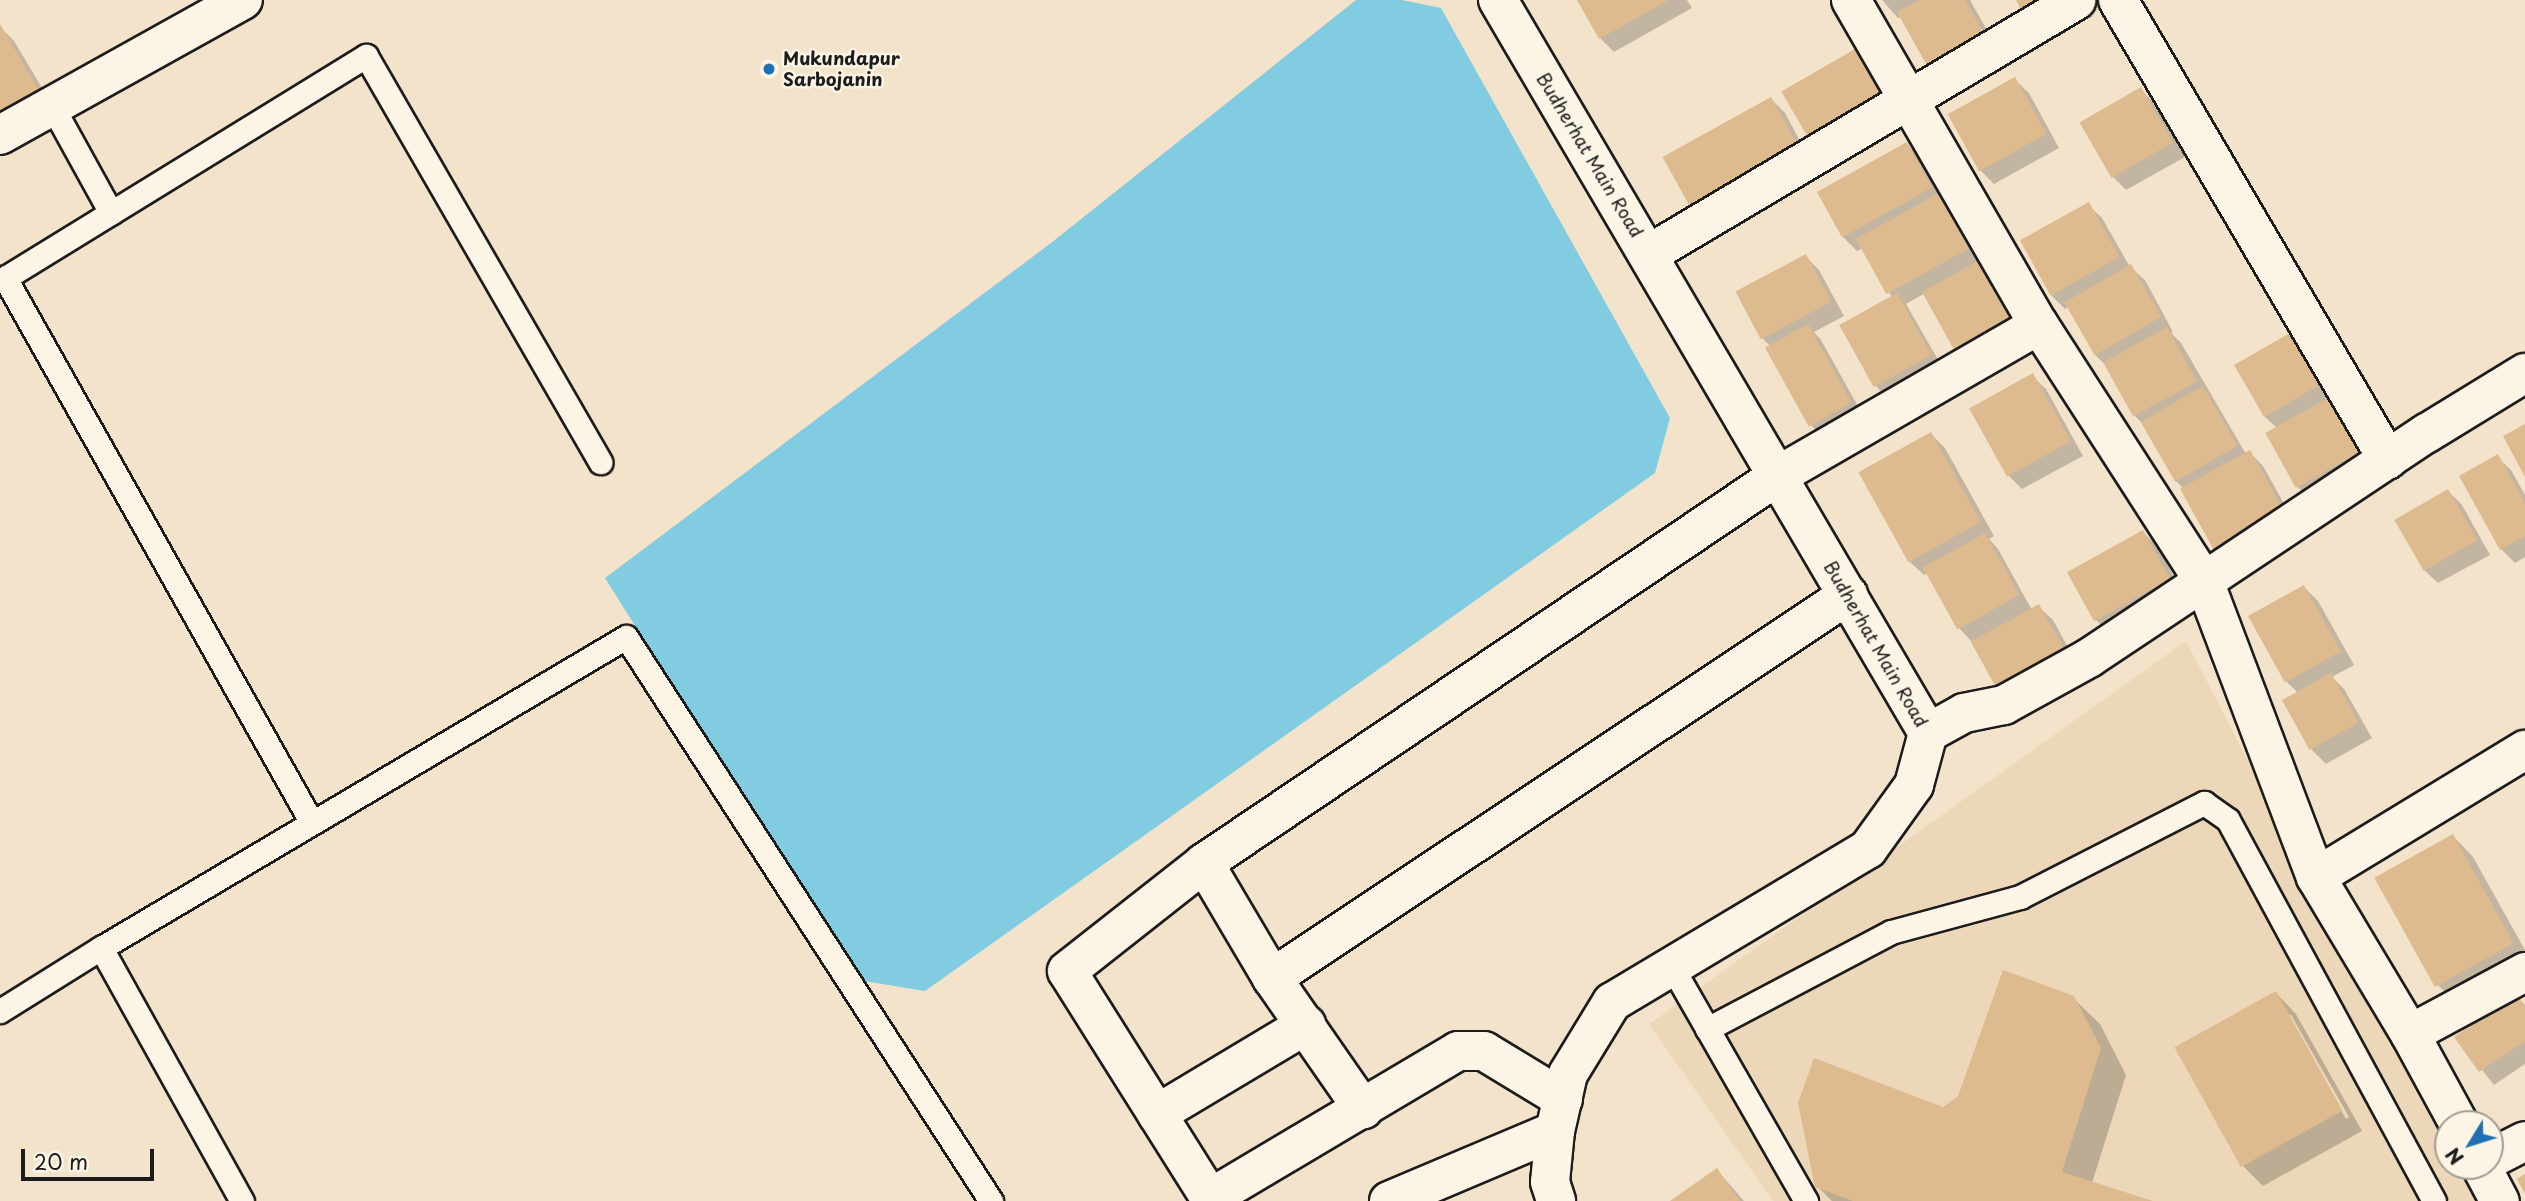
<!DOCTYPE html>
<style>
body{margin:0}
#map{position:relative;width:2525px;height:1201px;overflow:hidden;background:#f3e3cb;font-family:"Playpen Sans",sans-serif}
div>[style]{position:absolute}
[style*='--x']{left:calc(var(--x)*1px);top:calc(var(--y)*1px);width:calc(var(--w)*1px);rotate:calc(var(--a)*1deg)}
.built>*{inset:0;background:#edd7b9}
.water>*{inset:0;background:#81cce0}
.shadow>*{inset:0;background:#0003}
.building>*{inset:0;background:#deba8f;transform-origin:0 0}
.roads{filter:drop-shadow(2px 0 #1c1c1c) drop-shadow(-2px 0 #1c1c1c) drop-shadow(0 2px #1c1c1c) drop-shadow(0 -2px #1c1c1c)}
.service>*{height:23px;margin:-11.5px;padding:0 11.5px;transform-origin:11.5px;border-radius:11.5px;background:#fcf5e5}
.minor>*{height:38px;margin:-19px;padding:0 19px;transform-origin:19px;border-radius:19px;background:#fcf5e5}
.dots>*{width:19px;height:19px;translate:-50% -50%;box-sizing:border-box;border:4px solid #fcf5e5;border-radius:50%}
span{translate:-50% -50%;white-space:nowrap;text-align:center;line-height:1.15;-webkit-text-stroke:5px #fcf5e5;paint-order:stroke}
.poi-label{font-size:18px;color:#1c1c1c;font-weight:700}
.left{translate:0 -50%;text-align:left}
.street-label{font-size:18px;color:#1c1c1c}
.north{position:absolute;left:2434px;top:1110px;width:70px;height:70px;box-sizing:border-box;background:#fcf5e5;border:2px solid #a29e95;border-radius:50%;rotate:232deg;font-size:19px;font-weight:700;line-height:28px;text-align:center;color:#1c1c1c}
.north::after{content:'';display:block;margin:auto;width:24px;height:32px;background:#1f6fb2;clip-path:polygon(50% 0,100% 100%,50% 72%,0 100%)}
.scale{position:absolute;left:21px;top:1149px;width:133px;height:32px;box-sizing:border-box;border:4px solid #1c1c1c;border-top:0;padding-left:9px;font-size:21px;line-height:24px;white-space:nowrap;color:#1c1c1c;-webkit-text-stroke:5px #fcf5e5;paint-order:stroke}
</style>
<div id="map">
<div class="built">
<div style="clip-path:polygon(2186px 641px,2448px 1147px,2448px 1166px,2458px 1166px,2476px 1201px,1773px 1201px,1649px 1024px)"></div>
</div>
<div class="water">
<div style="clip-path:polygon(1356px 0,1402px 0,1441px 8px,1670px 418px,1655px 473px,925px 991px,858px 980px,605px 578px,1051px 243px)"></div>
</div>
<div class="shadow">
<div style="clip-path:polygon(1579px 0,1687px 0,1692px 8px,1614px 52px,1600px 38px)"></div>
<div style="clip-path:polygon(1882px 0,1970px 0,2000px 53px,1902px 16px,1898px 18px)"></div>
<div style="clip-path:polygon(0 27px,14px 41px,51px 103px,0 125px)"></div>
<div style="clip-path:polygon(1855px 51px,1869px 65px,1897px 116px,1824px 156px)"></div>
<div style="clip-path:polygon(2015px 80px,2029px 93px,2059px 148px,1994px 184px,1980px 170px)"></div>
<div style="clip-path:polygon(2140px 89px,2154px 103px,2185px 157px,2126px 190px,2112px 176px,2081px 122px)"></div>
<div style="clip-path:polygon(1771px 99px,1785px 113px,1813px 165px,1707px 223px)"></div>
<div style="clip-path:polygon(1907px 144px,1920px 158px,1982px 261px,1906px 304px,1944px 370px,1889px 400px,1876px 386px,1841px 325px,1892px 297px,1863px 248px,1857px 251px,1843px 237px)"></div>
<div style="clip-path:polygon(2088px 205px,2102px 218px,2130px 267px,2145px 280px,2173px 332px,2171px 333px,2181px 343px,2246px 454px,2249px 452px,2263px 466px,2297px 527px,2229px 564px,2216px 550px,2182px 490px,2184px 489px,2175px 480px,2145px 426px,2134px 415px,2109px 368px,2094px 354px,2068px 307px,2065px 309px,2051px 295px)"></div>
<div style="clip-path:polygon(1805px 256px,1819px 270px,1844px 316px,1814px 332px,1821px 340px,1864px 417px,1825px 439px,1811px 425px,1771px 347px,1763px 339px)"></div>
<div style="clip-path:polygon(2293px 333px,2374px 466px,2311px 501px,2298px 487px,2277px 428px,2264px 416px)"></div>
<div style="clip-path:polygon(2032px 376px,2046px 389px,2083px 456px,2022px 489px,2008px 475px,1971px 409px)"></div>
<div style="clip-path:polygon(1931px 434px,1945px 448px,1994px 536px,1989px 539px,1998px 549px,2032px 610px,2039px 607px,2053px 620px,2076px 662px,2011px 698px,1997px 684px,1972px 642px,1959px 628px,1928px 573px,1924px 575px,1910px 562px)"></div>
<div style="clip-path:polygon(2497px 457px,2511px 470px,2525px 495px,2525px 557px,2515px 563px,2501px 549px)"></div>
<div style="clip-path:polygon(2448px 491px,2462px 505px,2490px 555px,2438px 583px,2424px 570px)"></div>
<div style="clip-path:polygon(2143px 532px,2157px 546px,2183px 593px,2110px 634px,2096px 620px)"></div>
<div style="clip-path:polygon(2304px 587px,2318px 601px,2354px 665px,2332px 677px,2344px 689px,2372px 738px,2326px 764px,2312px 750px,2298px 693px,2286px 681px)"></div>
<div style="clip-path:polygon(2453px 836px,2473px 857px,2525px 950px,2525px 968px,2458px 1006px,2438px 985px,2378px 878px)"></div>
<div style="clip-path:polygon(evenodd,2276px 993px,2296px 1014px,2362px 1131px,2263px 1186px,2243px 1166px,2178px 1048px,2276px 993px,2287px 1015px,2291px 1015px,2349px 1117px,2346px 1119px,2287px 1015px)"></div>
<div style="clip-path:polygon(2517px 997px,2525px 1005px,2525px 1064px,2494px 1085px,2457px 1038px)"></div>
<div style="clip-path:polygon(2073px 998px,2100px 1024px,2126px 1075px,2092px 1183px,2149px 1201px,1832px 1201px,1817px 1186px,1944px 1109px)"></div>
<div style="clip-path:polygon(1717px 1170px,1744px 1201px,1673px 1201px)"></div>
</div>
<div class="building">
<div style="clip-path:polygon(1577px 0,1669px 0,1599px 39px)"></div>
<div style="clip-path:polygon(1919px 0,1965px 0,1987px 39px,1930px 71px,1897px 12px)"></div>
<div style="clip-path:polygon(2016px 0,2049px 0,2023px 14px)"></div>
<div style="clip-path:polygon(0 24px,38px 89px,0 111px)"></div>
<div style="left:1855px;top:49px;width:61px;height:85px;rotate:60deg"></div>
<div style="left:2015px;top:77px;width:65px;height:77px;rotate:61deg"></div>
<div style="left:2141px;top:87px;width:64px;height:71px;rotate:60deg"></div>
<div style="left:1771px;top:97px;width:62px;height:124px;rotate:61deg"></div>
<div style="left:1907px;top:142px;width:52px;height:103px;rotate:61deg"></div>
<div style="left:1939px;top:193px;width:63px;height:95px;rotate:61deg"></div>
<div style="left:2089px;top:202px;width:63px;height:79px;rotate:61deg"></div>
<div style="left:1806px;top:254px;width:54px;height:80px;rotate:62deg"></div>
<div style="left:1985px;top:257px;width:78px;height:72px;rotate:61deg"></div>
<div style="left:2131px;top:264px;width:61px;height:77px;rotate:60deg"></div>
<div style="left:1897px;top:293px;width:71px;height:66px;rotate:61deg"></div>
<div style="left:1808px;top:324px;width:90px;height:49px;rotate:61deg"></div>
<div style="left:2167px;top:327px;width:62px;height:73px;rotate:61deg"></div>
<div style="left:2293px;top:331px;width:60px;height:68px;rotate:60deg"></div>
<div style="left:2033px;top:373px;width:78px;height:73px;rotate:61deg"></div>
<div style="left:2203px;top:386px;width:69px;height:72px;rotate:60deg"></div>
<div style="left:2330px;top:397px;width:63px;height:74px;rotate:61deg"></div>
<div style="clip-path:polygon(2525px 424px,2525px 477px,2503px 436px)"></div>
<div style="left:1931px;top:432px;width:103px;height:83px;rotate:61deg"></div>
<div style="left:2250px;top:450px;width:72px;height:80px;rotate:61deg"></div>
<div style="clip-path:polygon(2498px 454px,2525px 504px,2525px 536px,2500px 550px,2459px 476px)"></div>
<div style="left:2448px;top:489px;width:59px;height:62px;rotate:60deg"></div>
<div style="left:2143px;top:530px;width:56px;height:87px;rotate:61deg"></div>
<div style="left:1985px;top:533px;width:71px;height:71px;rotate:61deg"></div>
<div style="left:2304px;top:585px;width:76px;height:64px;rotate:61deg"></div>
<div style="left:2039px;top:604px;width:50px;height:78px;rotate:61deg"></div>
<div style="left:2331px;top:673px;width:57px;height:56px;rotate:61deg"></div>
<div style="left:2453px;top:834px;width:125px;height:90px;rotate:61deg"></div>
<div style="clip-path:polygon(2003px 970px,2074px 996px,2101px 1048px,2062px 1172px,2153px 1201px,1853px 1201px,1815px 1187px,1798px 1103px,1814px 1058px,1943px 1107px,1958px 1096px)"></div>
<div style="left:2276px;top:991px;width:137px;height:116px;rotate:61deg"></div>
<div style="clip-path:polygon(2517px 994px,2525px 1007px,2525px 1041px,2479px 1072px,2454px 1037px)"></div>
<div style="clip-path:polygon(1717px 1168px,1740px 1201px,1670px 1201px)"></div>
<div style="clip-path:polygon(2525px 1174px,2525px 1194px,2517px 1179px)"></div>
</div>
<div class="roads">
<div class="service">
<div style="--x:52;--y:106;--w:122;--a:61.1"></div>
<div style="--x:312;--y:823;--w:626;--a:-119.39"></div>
<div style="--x:5;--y:278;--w:424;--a:-31.6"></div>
<div style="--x:366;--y:56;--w:469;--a:60"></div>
<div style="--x:101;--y:948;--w:290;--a:60.9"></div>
<div style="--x:1672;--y:967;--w:270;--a:60.2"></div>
<div style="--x:0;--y:1011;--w:119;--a:-32"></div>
<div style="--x:101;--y:948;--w:610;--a:-30.64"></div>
<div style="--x:626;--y:637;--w:672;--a:57.09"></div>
<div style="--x:1707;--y:1029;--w:208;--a:-27.8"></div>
<div style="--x:1891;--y:932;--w:134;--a:-15.2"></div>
<div style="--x:2020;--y:897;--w:207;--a:-27.1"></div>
<div style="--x:2204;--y:803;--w:29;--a:35"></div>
<div style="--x:2228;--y:820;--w:433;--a:61.6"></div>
</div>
<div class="minor">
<div style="--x:1498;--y:0;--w:850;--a:59.6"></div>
<div style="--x:1928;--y:733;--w:54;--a:105.1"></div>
<div style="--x:1914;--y:785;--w:79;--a:125.7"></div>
<div style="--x:1868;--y:849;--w:298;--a:149.1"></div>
<div style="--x:1612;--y:1002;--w:84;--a:121.4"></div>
<div style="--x:1568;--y:1074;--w:58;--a:102.8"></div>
<div style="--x:1555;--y:1131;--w:51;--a:95.6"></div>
<div style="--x:1550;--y:1182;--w:20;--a:72"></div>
<div style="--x:1851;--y:0;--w:375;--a:60"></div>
<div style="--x:2039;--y:325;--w:305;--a:57.2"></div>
<div style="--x:2204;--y:581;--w:316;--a:69.3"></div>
<div style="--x:2316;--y:877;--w:183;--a:59.1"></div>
<div style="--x:2410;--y:1034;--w:102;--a:61.4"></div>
<div style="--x:2118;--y:0;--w:533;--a:59.59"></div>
<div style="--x:0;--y:135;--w:278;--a:-29.1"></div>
<div style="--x:1649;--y:254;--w:497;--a:-30.7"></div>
<div style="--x:1928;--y:733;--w:41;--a:-29.1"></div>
<div style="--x:1964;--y:713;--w:41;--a:-11.3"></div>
<div style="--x:2004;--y:705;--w:97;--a:-28.9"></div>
<div style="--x:2089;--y:658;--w:406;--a:-33.7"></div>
<div style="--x:2427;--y:433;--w:115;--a:-31.5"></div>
<div style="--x:1204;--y:863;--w:134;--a:59.4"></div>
<div style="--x:1272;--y:978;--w:160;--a:55.2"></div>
<div style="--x:2316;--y:877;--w:245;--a:-31.3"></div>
<div style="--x:1272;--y:978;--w:692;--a:-33.62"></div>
<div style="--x:2410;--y:1034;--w:131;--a:-28.3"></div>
<div style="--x:1563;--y:1099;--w:92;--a:-148.7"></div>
<div style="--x:1484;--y:1051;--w:26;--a:180"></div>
<div style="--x:1458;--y:1051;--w:288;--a:149.3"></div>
<div style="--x:1210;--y:1198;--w:268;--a:-122.2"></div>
<div style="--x:1067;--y:971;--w:174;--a:-38.2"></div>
<div style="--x:1204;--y:863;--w:694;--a:-34.01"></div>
<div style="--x:1779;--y:475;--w:300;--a:-30"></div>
<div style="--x:1157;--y:1114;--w:174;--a:-30.9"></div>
<div style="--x:2490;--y:1159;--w:39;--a:-27"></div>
<div style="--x:2481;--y:1166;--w:40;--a:62"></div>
<div style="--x:1389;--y:1201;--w:180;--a:-22.9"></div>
</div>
</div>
<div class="dots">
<div style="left:769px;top:69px;background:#1f6fb2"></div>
</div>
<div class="poi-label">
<span class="left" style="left:783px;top:69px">Mukundapur<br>Sarbojanin</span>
</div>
<div class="street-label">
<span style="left:1590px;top:155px;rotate:59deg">Budherhat Main Road</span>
<span style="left:1876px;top:644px;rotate:60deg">Budherhat Main Road</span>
</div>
<div class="north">N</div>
<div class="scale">20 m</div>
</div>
